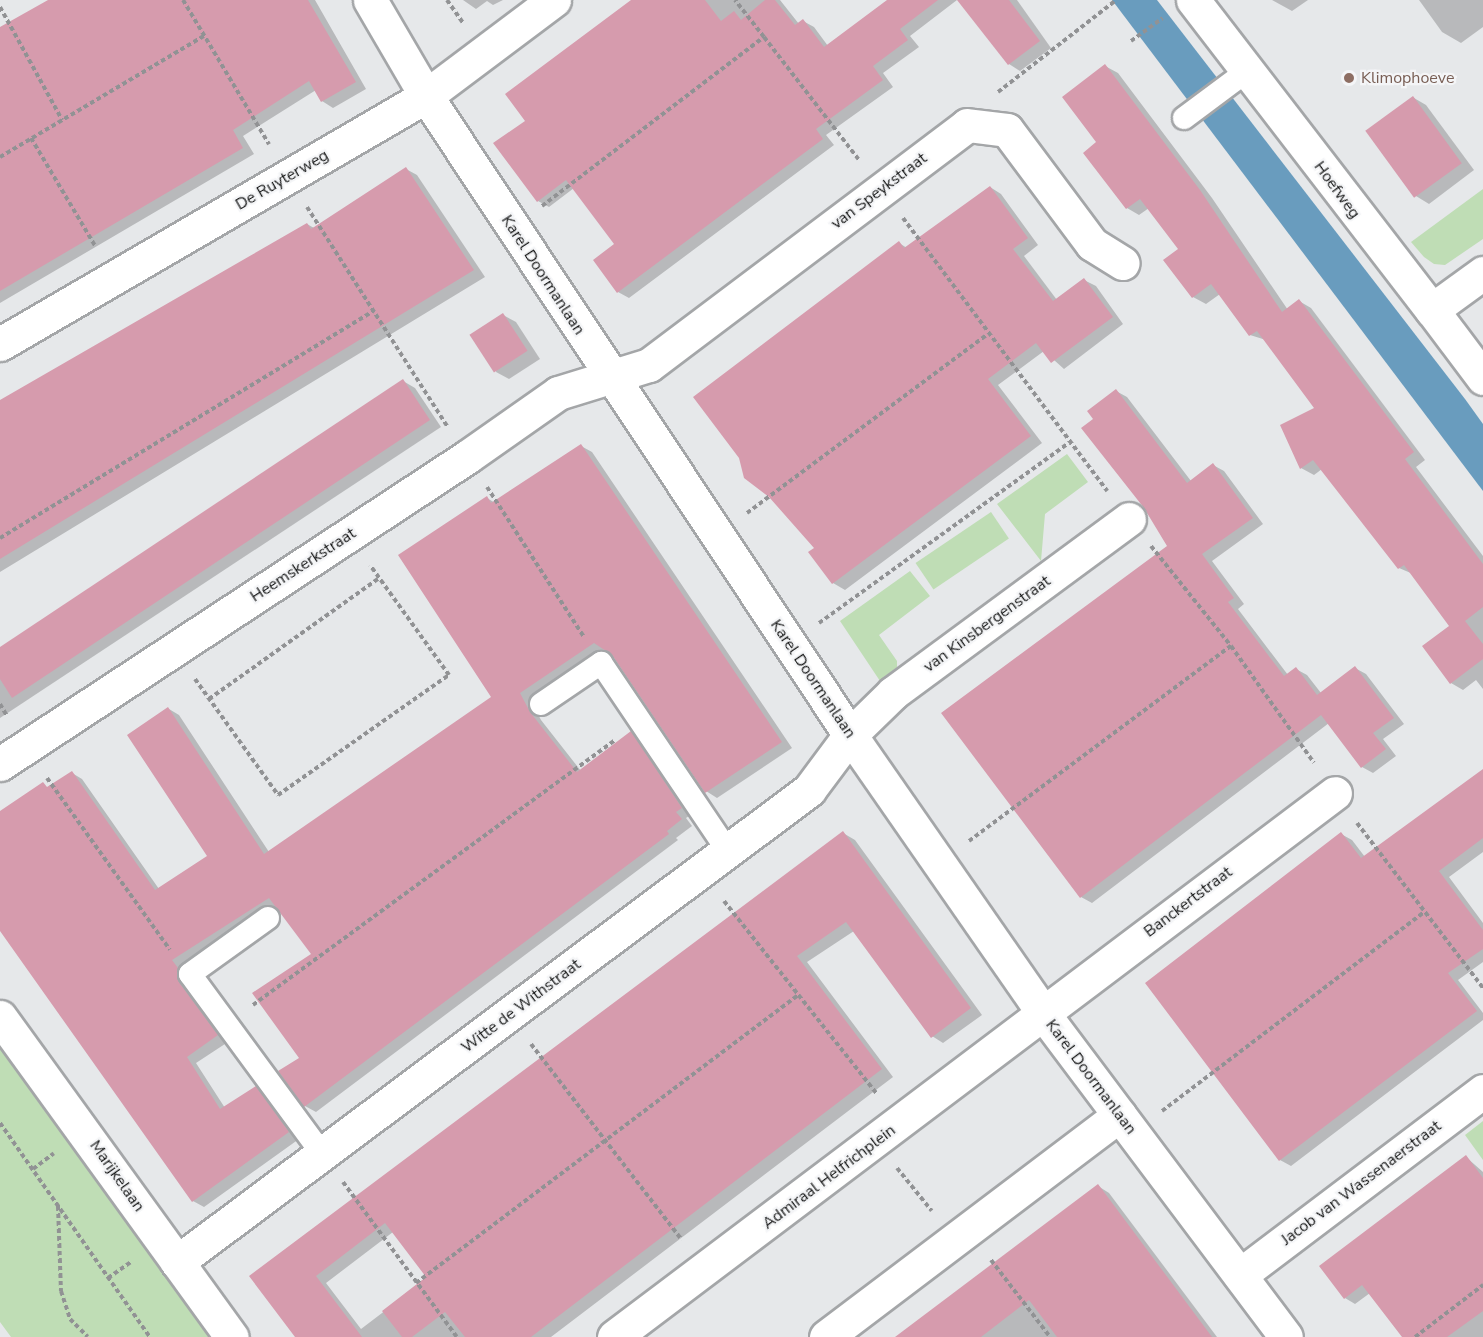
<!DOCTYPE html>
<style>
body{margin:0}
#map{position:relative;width:1483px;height:1337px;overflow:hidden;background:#e6e8ea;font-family:"Nunito Sans",sans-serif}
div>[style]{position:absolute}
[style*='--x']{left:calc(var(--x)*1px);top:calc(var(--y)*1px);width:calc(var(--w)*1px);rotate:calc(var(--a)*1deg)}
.green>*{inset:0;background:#bfddb5;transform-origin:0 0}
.water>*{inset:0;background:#699cbe}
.shadow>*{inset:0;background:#0003}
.building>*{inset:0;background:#d69bad;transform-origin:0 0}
.path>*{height:4px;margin-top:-2px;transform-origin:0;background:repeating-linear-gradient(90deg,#919294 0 4.5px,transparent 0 7.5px)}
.roads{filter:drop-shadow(2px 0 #a4a6a8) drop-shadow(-2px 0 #a4a6a8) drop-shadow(0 2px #a4a6a8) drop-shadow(0 -2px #a4a6a8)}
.service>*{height:22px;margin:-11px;padding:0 11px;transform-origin:11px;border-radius:11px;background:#fff}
.minor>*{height:33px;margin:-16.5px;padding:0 16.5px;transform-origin:16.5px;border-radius:16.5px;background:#fff}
.tertiary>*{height:33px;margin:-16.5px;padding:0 16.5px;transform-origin:16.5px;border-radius:16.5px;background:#fff}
.dots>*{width:16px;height:16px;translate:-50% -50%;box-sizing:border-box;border:3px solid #f4f5f7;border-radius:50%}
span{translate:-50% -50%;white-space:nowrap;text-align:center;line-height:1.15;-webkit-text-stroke:4.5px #f4f5f7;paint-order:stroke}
.education-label{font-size:16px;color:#785e54}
.left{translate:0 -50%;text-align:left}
.street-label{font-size:16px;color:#151616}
</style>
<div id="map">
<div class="green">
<div style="clip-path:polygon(1483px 189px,1483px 239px,1445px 265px,1434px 264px,1424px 257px,1411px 242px)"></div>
<div style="clip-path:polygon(1067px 454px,1088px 482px,1045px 514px,1041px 561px,997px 504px)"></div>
<div style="left:991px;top:512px;width:32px;height:91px;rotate:56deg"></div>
<div style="clip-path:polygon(910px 571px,930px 596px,879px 635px,897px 661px,897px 667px,880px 681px,840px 621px)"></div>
<div style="clip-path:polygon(0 1045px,122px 1215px,213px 1337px,11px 1337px,0 1322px)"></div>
<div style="clip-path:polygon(1483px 1121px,1483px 1160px,1465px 1135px)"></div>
</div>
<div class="water">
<div style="clip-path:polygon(1112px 0,1157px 0,1465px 399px,1483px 424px,1483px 491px)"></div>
</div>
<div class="shadow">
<div style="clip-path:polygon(51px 0,315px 0,366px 89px,333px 108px,322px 101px,316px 90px,243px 136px,254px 154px,0 303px,0 30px)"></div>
<div style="clip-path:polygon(463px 0,503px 0,493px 5px,487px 1px,476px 9px)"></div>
<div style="clip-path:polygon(634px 0,780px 0,799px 24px,803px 21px,814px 27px,828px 46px,890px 0,957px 0,910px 36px,919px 47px,883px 73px,893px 87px,826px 135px,834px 145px,629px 298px,618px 292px,616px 244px,574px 188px,549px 207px,538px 201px,527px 121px)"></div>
<div style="clip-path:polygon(959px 0,1017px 0,1051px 48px,1020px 71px,1009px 64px)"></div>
<div style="clip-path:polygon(1272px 0,1308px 0,1292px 11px)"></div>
<div style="clip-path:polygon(1419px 0,1483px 0,1483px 27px,1461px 43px,1442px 32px)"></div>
<div style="clip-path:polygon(1105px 66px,1118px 73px,1212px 198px,1288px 310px,1299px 301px,1311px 308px,1425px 460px,1416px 467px,1483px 556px,1483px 689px,1476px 680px,1463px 690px,1451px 683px,1451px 626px,1413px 574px,1399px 568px,1322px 469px,1314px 475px,1301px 468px,1317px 409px,1266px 340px,1250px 335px,1220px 294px,1206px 304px,1193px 297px,1165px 260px,1180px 249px,1149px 208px,1139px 215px,1127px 208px,1098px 143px)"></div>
<div style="clip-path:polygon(1414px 98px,1426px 105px,1474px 170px,1429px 204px,1416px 196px)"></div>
<div style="clip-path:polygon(406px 169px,417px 175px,485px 277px,0 572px,0 403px,307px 224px,314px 228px)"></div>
<div style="clip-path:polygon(990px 187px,1001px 194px,1038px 245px,1024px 256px,1057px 300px,1084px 280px,1096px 286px,1123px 324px,1064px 369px,1044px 351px,998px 385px,1042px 443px,845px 590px,833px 583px,810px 552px,816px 548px,899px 243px,907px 248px)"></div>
<div style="clip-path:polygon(503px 315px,516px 322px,540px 359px,509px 379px,496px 372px)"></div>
<div style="clip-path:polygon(403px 381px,415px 388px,441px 427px,0 718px,0 652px)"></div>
<div style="clip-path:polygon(1116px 391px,1127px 397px,1191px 481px,1213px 465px,1224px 471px,1263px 524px,1212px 561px,1244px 604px,1238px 609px,1288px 675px,1296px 669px,1307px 675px,1321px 693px,1355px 668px,1366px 674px,1404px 724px,1383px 739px,1396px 756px,1373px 773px,1362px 767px,1329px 723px,1092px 903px,1081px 897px,1169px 546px,1095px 420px)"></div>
<div style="clip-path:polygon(581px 446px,592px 452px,792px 748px,717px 798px,706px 791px,613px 654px,605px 649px,530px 699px,541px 720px,581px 771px,631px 733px,642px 739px,692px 814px,686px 818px,692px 826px,676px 838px,678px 840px,316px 1112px,305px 1106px,301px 1058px,313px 955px,277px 906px,182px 966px,228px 1042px,196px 1063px,225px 1108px,256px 1088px,267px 1094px,299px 1139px,204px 1207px,193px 1201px,0 929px,0 818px,72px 773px,82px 779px,159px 889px,209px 857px,169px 709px,179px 715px,269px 852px,493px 697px,487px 498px,495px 503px)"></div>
<div style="clip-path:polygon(1483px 832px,1483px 852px,1449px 877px,1483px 923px,1483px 962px,1458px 980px,1483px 1013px,1483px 1020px,1291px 1166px,1280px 1160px,1341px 834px,1352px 840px,1365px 857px)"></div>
<div style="clip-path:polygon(evenodd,843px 833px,855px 840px,982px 1015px,943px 1043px,932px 1036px,854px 931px,807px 962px,893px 1077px,551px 1337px,297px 1337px,251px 1276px,843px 833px,393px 1232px,428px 1278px,361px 1329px,326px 1283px,393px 1232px)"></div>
<div style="clip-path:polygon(1466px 1157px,1483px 1172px,1483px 1337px,1404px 1337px,1370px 1293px,1355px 1304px,1345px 1298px)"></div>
<div style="clip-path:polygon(1098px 1186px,1109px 1193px,1217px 1337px,898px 1337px)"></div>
</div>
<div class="building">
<div style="clip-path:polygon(48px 0,308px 0,356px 82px,321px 102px,309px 81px,233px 130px,243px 148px,0 291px,0 27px)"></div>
<div style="clip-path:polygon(631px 0,705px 0,721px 21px,734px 11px,741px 20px,765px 0,775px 0,795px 25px,803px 19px,824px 47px,887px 0,938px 0,900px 29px,908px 40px,873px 66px,883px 80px,816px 129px,823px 139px,617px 293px,593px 260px,614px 244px,566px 180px,537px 202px,493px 143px,525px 121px,505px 94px)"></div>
<div style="clip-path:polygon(957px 0,1009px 0,1040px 41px,1008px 65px)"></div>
<div style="clip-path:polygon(1105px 64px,1200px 190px,1282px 312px,1299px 299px,1414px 452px,1405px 459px,1483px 564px,1483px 607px,1465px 621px,1483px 644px,1483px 659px,1450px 684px,1422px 646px,1449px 626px,1404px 565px,1398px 569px,1313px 460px,1300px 469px,1280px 425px,1314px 408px,1257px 331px,1249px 336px,1211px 284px,1192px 298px,1163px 260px,1178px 249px,1140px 199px,1126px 209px,1083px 153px,1096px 142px,1062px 97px)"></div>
<div style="left:1413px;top:96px;width:83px;height:59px;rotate:54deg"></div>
<div style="clip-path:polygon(406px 167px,474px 270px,0 559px,0 400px,307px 223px,311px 229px)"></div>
<div style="clip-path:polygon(990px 186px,1028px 238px,1013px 249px,1053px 301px,1084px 278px,1113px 317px,1051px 363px,1036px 343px,988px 379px,1031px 436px,832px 584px,808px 552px,814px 548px,769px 497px,744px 478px,739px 458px,693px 397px,899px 241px,904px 248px)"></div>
<div style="left:503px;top:313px;width:45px;height:40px;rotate:57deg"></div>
<div style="clip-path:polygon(403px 379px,430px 420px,12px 698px,0 679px,0 647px)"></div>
<div style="clip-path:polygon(1116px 389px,1187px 483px,1213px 463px,1253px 518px,1202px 554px,1234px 598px,1228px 602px,1284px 676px,1296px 667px,1317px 695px,1355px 666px,1394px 718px,1373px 733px,1386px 749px,1361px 768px,1321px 715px,1080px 898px,941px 713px,1167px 546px,1144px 508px,1081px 428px,1093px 419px,1087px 411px)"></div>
<div style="clip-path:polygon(581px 444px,782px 742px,705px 793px,612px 655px,594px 643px,520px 693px,530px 712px,577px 772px,631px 731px,682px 808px,676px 812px,682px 819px,667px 831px,669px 834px,304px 1107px,278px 1071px,299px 1058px,252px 993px,311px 954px,269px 898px,172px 960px,178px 968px,179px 982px,218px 1035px,187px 1057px,220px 1109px,256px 1086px,289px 1132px,192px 1202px,0 931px,0 811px,43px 782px,47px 787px,72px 771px,155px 890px,207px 856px,127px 735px,168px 707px,264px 854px,491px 697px,398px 555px,487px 496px,491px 503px)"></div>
<div style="clip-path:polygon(1483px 769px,1483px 838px,1439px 871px,1483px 930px,1483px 949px,1448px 973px,1477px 1011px,1279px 1161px,1145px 983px,1341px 832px,1361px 858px)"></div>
<div style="clip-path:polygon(843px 831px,971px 1008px,931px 1038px,846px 922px,797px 956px,882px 1069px,531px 1337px,465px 1337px,445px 1312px,412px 1337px,402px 1337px,382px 1311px,426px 1277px,385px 1223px,316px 1276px,362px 1337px,295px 1337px,249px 1276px)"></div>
<div style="clip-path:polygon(1466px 1155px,1483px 1178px,1483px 1311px,1447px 1337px,1402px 1337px,1362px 1285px,1344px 1299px,1319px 1266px)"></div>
<div style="clip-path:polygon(1098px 1184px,1212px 1337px,1057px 1337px,1029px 1300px,981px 1337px,895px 1337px)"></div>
</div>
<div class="path">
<div style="--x:183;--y:0;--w:168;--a:59.2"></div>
<div style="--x:447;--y:0;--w:29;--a:55"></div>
<div style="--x:0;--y:7;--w:129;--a:61.2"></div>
<div style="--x:764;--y:37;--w:155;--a:52.3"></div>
<div style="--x:1131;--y:41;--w:39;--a:-36"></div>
<div style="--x:998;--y:92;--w:150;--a:-37.9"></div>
<div style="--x:31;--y:138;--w:126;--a:59.3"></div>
<div style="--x:0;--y:157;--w:237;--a:-30.7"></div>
<div style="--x:542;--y:206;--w:279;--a:-37.3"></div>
<div style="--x:764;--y:37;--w:47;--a:-128.1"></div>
<div style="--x:307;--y:207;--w:260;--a:57.4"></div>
<div style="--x:903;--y:218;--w:341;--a:53.2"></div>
<div style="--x:487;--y:487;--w:179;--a:57.1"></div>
<div style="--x:747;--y:513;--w:299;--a:-36.6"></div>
<div style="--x:0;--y:538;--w:437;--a:-31.3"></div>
<div style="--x:1151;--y:546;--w:128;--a:51.3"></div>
<div style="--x:1231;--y:646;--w:143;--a:54.6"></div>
<div style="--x:819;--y:623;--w:308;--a:-35.8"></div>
<div style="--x:195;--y:679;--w:143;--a:54.4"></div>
<div style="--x:278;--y:795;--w:209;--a:-35.1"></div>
<div style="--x:449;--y:675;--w:135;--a:-125.7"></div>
<div style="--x:209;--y:699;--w:209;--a:-35.4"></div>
<div style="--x:0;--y:704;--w:14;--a:60"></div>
<div style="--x:47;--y:778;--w:211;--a:54.4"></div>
<div style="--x:1357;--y:823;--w:208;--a:52.6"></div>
<div style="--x:969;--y:841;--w:327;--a:-36.7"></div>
<div style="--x:724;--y:901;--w:245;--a:51.6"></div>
<div style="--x:253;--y:1005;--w:449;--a:-36.2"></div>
<div style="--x:531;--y:1044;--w:247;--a:52.4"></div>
<div style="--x:1162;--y:1111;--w:329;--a:-37.2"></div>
<div style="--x:0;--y:1123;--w:261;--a:55"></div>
<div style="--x:897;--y:1168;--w:55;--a:50.9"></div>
<div style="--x:33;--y:1169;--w:26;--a:-37"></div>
<div style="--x:343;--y:1182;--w:192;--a:53.7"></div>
<div style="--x:58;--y:1206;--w:85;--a:88"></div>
<div style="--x:61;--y:1291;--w:29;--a:72"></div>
<div style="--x:70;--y:1319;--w:25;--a:45"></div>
<div style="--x:991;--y:1260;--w:97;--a:52.5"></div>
<div style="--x:108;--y:1278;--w:29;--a:-35"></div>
<div style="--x:416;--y:1283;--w:478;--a:-37"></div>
<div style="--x:1415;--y:1337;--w:86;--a:-37.4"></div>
</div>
<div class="roads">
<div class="service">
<div style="--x:1184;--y:118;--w:79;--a:-36.7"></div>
<div style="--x:541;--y:704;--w:73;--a:-34.3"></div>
<div style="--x:601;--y:663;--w:227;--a:56"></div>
<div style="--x:268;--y:918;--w:96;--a:144.3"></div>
<div style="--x:190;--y:974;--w:225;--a:53.7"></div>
</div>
<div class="minor">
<div style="--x:370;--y:0;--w:111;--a:59.7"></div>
<div style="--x:426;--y:96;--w:767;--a:56.43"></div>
<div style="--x:850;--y:735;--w:342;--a:55.2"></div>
<div style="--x:1045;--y:1016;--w:401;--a:53.1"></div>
<div style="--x:1432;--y:310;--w:85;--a:53.1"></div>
<div style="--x:0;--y:344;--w:493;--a:-30.2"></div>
<div style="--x:426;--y:96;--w:160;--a:-36.9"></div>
<div style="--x:0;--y:764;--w:559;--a:-33.32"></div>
<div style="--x:467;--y:457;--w:111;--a:-35.1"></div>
<div style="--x:558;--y:393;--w:95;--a:-17.1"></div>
<div style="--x:649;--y:365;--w:398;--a:-37"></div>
<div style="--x:967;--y:125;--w:40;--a:7.1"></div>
<div style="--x:1007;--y:130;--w:142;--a:53.3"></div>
<div style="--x:1092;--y:244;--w:36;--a:32"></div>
<div style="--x:0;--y:1017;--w:395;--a:54.1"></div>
<div style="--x:177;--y:1262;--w:789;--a:-36.75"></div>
<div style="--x:809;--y:790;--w:69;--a:-53.3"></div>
<div style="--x:850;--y:735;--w:60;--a:-44.3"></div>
<div style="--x:893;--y:693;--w:293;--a:-36.4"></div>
<div style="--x:1240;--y:1275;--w:305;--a:-37.1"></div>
<div style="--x:614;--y:1337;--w:903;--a:-37.03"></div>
<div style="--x:826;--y:1337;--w:368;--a:-37.1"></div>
</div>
<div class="tertiary">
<div style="--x:1193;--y:0;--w:391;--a:52.4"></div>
<div style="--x:1432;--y:310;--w:63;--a:-36"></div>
</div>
</div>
<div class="dots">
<div style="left:1349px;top:78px;background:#8d6e63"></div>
</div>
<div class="education-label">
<span class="left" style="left:1361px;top:78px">Klimophoeve</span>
</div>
<div class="street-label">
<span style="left:282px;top:180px;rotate:-30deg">De Ruyterweg</span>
<span style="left:1337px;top:190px;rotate:54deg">Hoefweg</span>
<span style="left:879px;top:191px;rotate:-37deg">van Speykstraat</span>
<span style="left:543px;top:275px;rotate:57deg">Karel Doormanlaan</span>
<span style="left:303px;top:565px;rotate:-33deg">Heemskerkstraat</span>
<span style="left:987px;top:624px;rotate:-36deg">van Kinsbergenstraat</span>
<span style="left:813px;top:679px;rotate:56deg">Karel Doormanlaan</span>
<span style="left:1188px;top:902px;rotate:-37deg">Banckertstraat</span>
<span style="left:521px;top:1006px;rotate:-37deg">Witte de Withstraat</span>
<span style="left:1091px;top:1077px;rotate:53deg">Karel Doormanlaan</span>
<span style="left:117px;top:1176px;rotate:55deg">Marijkelaan</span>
<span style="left:829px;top:1177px;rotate:-37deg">Admiraal Helfrichplein</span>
<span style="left:1361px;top:1183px;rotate:-37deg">Jacob van Wassenaerstraat</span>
</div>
</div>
